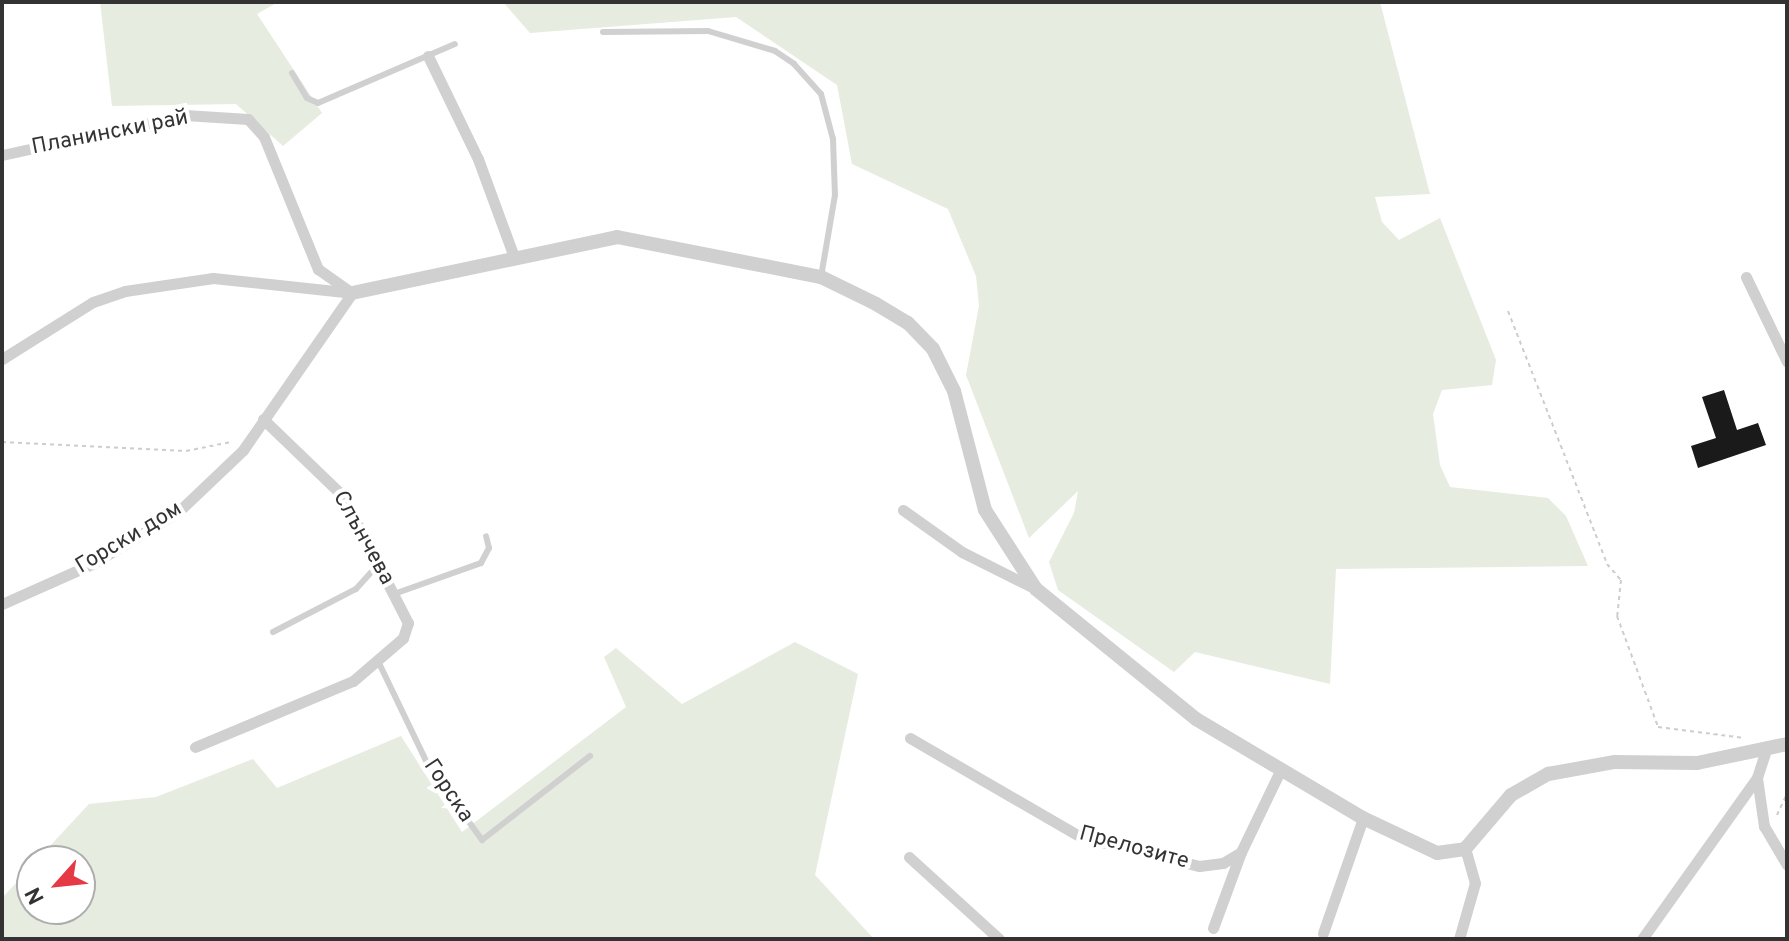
<!DOCTYPE html>
<meta charset="utf-8">
<style>
body{margin:0}
#map{position:relative;width:1789px;height:941px;overflow:hidden;background:#fff;font-family:Overpass,sans-serif}
div>[style]{position:absolute}
[style*='--x']{left:calc(var(--x)*1px);top:calc(var(--y)*1px);width:calc(var(--w)*1px);rotate:calc(var(--a)*1deg)}
.green>*{inset:0;background:#e6ecdf}
.building>*{inset:0;background:#1a1a1a}
.path>*{height:2px;margin-top:-1px;transform-origin:0;background:repeating-linear-gradient(90deg,#cdcdcd 0 4px,transparent 0 8px)}
.service>*{height:6px;margin:-3px;padding:0 3px;transform-origin:3px;border-radius:3px;background:#d0d0d0}
.minor>*{height:11px;margin:-5.5px;padding:0 5.5px;transform-origin:5.5px;border-radius:5.5px;background:#d0d0d0}
.tertiary>*{height:14px;margin:-7px;padding:0 7px;transform-origin:7px;border-radius:7px;background:#d0d0d0}
span{translate:-50% -50%;white-space:nowrap;text-align:center;line-height:1.15;-webkit-text-stroke:8px #fff;paint-order:stroke}
.street-label{font-size:22px;color:#333}
.frame{position:absolute;inset:0;border:4px solid #333;pointer-events:none}
.north{position:absolute;left:16px;top:845px;width:80px;height:80px;box-sizing:border-box;background:#fff;border:2px solid #adadad;border-radius:50%;rotate:243deg;font-size:22px;font-weight:700;line-height:32px;text-align:center;color:#333}
.north::after{content:'';display:block;margin:auto;width:28px;height:36px;background:#e63946;clip-path:polygon(50% 0,100% 100%,50% 72%,0 100%)}
</style>
<div id="map">
<div class="green">
<div style="clip-path:polygon(100px 2px,278px 2px,257px 14px,322px 113px,283px 146px,236px 104px,112px 106px)"></div>
<div style="clip-path:polygon(503px 2px,1380px 2px,1430px 194px,1375px 197px,1382px 222px,1399px 240px,1440px 218px,1496px 360px,1492px 385px,1442px 390px,1433px 414px,1440px 465px,1450px 487px,1548px 498px,1566px 516px,1588px 566px,1336px 569px,1330px 684px,1195px 652px,1174px 672px,1058px 590px,1049px 562px,1074px 513px,1078px 491px,1029px 538px,966px 375px,979px 306px,976px 276px,948px 209px,852px 164px,837px 85px,736px 17px,530px 33px)"></div>
<div style="clip-path:polygon(795px 642px,858px 674px,815px 875px,874px 939px,2px 939px,2px 898px,32px 866px,32px 909px,80px 909px,80px 861px,36px 861px,89px 804px,156px 797px,253px 759px,277px 788px,401px 736px,462px 832px,626px 707px,604px 657px,616px 648px,682px 704px)"></div>
</div>
<div class="building">
<div style="clip-path:polygon(1724px 390px,1737px 430px,1758px 423px,1766px 445px,1698px 468px,1691px 446px,1716px 438px,1702px 397px)"></div>
</div>
<div class="path">
<div style="--x:1508;--y:311;--w:272;--a:68.6"></div>
<div style="--x:1607;--y:564;--w:21;--a:49"></div>
<div style="--x:1621;--y:580;--w:36;--a:96"></div>
<div style="--x:1617;--y:616;--w:118;--a:69.7"></div>
<div style="--x:1658;--y:727;--w:87;--a:7.3"></div>
<div style="--x:2;--y:442;--w:184;--a:2.8"></div>
<div style="--x:186;--y:451;--w:46;--a:-11.3"></div>
<div style="--x:1777;--y:815;--w:23;--a:-65"></div>
</div>
<div class="service">
<div style="--x:603;--y:32;--w:105;--a:-0.5"></div>
<div style="--x:708;--y:31;--w:70;--a:16.6"></div>
<div style="--x:775;--y:51;--w:23;--a:34"></div>
<div style="--x:794;--y:64;--w:40;--a:48"></div>
<div style="--x:821;--y:94;--w:47;--a:75.1"></div>
<div style="--x:833;--y:139;--w:56;--a:88"></div>
<div style="--x:835;--y:195;--w:83;--a:99.7"></div>
<div style="--x:292;--y:73;--w:29;--a:59"></div>
<div style="--x:307;--y:98;--w:12;--a:24"></div>
<div style="--x:318;--y:103;--w:149;--a:-23.3"></div>
<div style="--x:394;--y:594;--w:92;--a:-19.6"></div>
<div style="--x:481;--y:563;--w:17;--a:-62"></div>
<div style="--x:489;--y:548;--w:12;--a:-104"></div>
<div style="--x:273;--y:632;--w:93;--a:-27.4"></div>
<div style="--x:356;--y:589;--w:28;--a:-48"></div>
<div style="--x:378;--y:661;--w:113;--a:64.3"></div>
<div style="--x:427;--y:763;--w:95;--a:54.5"></div>
<div style="--x:482;--y:840;--w:137;--a:-37.9"></div>
</div>
<div class="minor">
<div style="--x:428;--y:56;--w:114;--a:64.1"></div>
<div style="--x:478;--y:159;--w:104;--a:69.8"></div>
<div style="--x:2;--y:155;--w:187;--a:-12.3"></div>
<div style="--x:185;--y:115;--w:63;--a:3.6"></div>
<div style="--x:248;--y:119;--w:24;--a:48"></div>
<div style="--x:264;--y:137;--w:143;--a:67.8"></div>
<div style="--x:318;--y:269;--w:42;--a:35.2"></div>
<div style="--x:1746;--y:277;--w:94;--a:64.2"></div>
<div style="--x:2;--y:359;--w:107;--a:-32.1"></div>
<div style="--x:93;--y:302;--w:34;--a:-19"></div>
<div style="--x:125;--y:291;--w:89;--a:-8.4"></div>
<div style="--x:213;--y:278;--w:132;--a:6.1"></div>
<div style="--x:903;--y:510;--w:72;--a:35.4"></div>
<div style="--x:962;--y:552;--w:83;--a:26.6"></div>
<div style="--x:2;--y:604;--w:98;--a:-24"></div>
<div style="--x:92;--y:564;--w:100;--a:-31.2"></div>
<div style="--x:178;--y:512;--w:90;--a:-43.6"></div>
<div style="--x:243;--y:450;--w:191;--a:-55.2"></div>
<div style="--x:910;--y:738;--w:198;--a:30.1"></div>
<div style="--x:1081;--y:837;--w:122;--a:13.8"></div>
<div style="--x:1199;--y:866;--w:24;--a:-7"></div>
<div style="--x:1223;--y:863;--w:21;--a:-31"></div>
<div style="--x:1241;--y:852;--w:90;--a:-64.3"></div>
<div style="--x:195;--y:747;--w:171;--a:-22.7"></div>
<div style="--x:353;--y:681;--w:66;--a:-40.7"></div>
<div style="--x:403;--y:638;--w:16;--a:-72"></div>
<div style="--x:408;--y:623;--w:143;--a:-117.1"></div>
<div style="--x:343;--y:496;--w:111;--a:-136.1"></div>
<div style="--x:1765;--y:753;--w:26;--a:108"></div>
<div style="--x:1757;--y:778;--w:49;--a:81.7"></div>
<div style="--x:1764;--y:826;--w:45;--a:59.5"></div>
<div style="--x:909;--y:857;--w:122;--a:42.3"></div>
<div style="--x:1213;--y:928;--w:81;--a:-69.8"></div>
<div style="--x:1323;--y:933;--w:122;--a:-70.8"></div>
<div style="--x:1459;--y:939;--w:58;--a:-74.1"></div>
<div style="--x:1475;--y:883;--w:35;--a:-106"></div>
<div style="--x:1642;--y:939;--w:198;--a:-54.5"></div>
</div>
<div class="tertiary">
<div style="--x:352;--y:293;--w:271;--a:-11.9"></div>
<div style="--x:617;--y:237;--w:208;--a:11.1"></div>
<div style="--x:821;--y:277;--w:61;--a:26.1"></div>
<div style="--x:876;--y:304;--w:37;--a:31"></div>
<div style="--x:908;--y:323;--w:36;--a:46"></div>
<div style="--x:933;--y:349;--w:47;--a:63.4"></div>
<div style="--x:954;--y:391;--w:123;--a:75.4"></div>
<div style="--x:985;--y:510;--w:94;--a:57.2"></div>
<div style="--x:1036;--y:589;--w:206;--a:39.1"></div>
<div style="--x:1196;--y:719;--w:194;--a:30.7"></div>
<div style="--x:1363;--y:818;--w:82;--a:25.3"></div>
<div style="--x:1437;--y:853;--w:28;--a:-8"></div>
<div style="--x:1465;--y:849;--w:71;--a:-49.6"></div>
<div style="--x:1511;--y:795;--w:43;--a:-29.6"></div>
<div style="--x:1548;--y:774;--w:68;--a:-10.2"></div>
<div style="--x:1615;--y:762;--w:82;--a:0.7"></div>
<div style="--x:1697;--y:763;--w:92;--a:-11.9"></div>
</div>
<div class="street-label">
<span style="left:110px;top:133px;rotate:-11deg">Планински рай</span>
<span style="left:129px;top:538px;rotate:-31deg">Горски дом</span>
<span style="left:363px;top:538px;rotate:61deg">Слънчева</span>
<span style="left:448px;top:791px;rotate:56deg">Горска</span>
<span style="left:1134px;top:848px;rotate:15deg">Прелозите</span>
</div>
<div class="frame"></div>
<div class="north">N</div>
</div>
